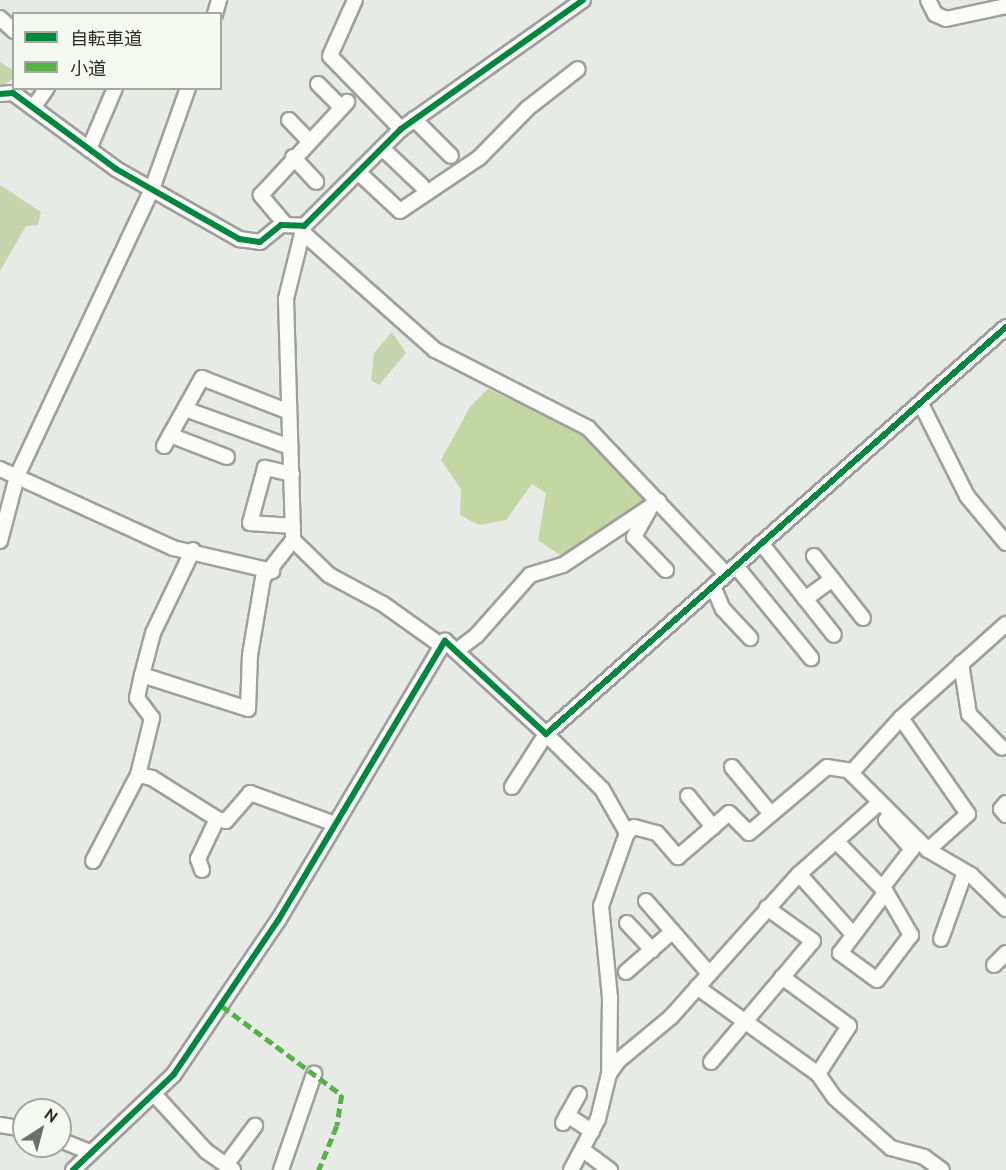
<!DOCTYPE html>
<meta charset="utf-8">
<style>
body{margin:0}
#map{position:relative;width:1006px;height:1170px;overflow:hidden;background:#e8eae6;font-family:Ubuntu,"Noto Sans JP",sans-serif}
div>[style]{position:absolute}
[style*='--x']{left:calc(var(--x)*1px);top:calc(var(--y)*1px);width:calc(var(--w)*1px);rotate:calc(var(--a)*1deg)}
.green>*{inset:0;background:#c7d5ad}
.forest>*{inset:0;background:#c4d6a2}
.roads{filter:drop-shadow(2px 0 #9fa09d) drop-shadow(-2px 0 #9fa09d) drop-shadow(0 2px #9fa09d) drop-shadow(0 -2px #9fa09d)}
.street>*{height:14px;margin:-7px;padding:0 7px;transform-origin:7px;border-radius:7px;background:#fcfcfb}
.quiet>*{height:4.5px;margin-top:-2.25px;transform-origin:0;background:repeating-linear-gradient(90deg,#56b246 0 9px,transparent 0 13.5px)}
.cycleway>*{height:6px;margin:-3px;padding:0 3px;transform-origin:3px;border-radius:3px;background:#00873e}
span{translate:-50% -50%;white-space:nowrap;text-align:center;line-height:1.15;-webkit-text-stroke:6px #f6f9f1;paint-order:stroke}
.legend{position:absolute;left:12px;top:12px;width:210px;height:78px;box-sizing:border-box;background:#f6f9f1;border:2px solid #a5a7a1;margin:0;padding:8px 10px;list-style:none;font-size:18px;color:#2b2c29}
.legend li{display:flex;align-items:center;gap:12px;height:30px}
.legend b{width:30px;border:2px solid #a5a7a1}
.north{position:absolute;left:12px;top:1098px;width:60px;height:60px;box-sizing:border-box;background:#f6f9f1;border:2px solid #a5a7a1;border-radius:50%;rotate:36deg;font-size:16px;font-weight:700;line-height:24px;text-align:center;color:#2b2c29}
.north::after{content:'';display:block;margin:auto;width:21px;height:27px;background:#6d6e6b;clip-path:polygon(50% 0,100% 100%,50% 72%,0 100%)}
</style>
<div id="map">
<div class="green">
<div style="clip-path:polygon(0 62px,14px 71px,13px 79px,0 88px)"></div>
<div style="clip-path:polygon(0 185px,41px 212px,38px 225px,26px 226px,0 271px)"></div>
<div style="clip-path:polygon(392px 332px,406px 353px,379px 385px,371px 380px,374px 353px)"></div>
</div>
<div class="forest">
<div style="clip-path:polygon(488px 389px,588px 434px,652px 501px,578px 550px,560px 555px,538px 540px,546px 493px,532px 484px,506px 520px,479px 525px,460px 515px,461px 489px,441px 460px,470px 407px)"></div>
</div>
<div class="roads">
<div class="street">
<div style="--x:355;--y:0;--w:61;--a:114.1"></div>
<div style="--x:330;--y:56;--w:102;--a:45.8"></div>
<div style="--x:928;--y:0;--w:16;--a:63"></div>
<div style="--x:935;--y:14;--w:12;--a:24"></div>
<div style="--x:946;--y:19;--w:61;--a:-12.2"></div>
<div style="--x:215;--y:14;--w:15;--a:-74"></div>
<div style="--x:0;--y:18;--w:19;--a:43"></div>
<div style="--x:318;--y:84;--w:33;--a:45"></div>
<div style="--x:0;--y:94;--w:13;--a:-4"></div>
<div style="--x:13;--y:93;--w:128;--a:36.4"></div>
<div style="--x:116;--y:169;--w:142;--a:29.6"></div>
<div style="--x:239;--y:239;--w:21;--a:8"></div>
<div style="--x:260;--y:242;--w:27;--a:-39"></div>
<div style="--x:281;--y:225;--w:23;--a:2"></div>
<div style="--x:304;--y:226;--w:137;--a:-45"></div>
<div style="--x:401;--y:129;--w:223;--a:-35.3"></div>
<div style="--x:33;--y:108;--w:24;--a:-55"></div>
<div style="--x:414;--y:119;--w:52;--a:45"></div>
<div style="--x:289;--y:120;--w:29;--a:46"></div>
<div style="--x:382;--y:148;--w:55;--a:43.5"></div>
<div style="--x:89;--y:149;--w:66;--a:-66.9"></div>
<div style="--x:293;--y:157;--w:34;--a:47"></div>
<div style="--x:358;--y:172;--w:57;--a:42.9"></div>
<div style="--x:400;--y:211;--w:95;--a:-33.9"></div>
<div style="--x:479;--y:158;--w:70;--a:-45.6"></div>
<div style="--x:528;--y:108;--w:63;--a:-38"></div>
<div style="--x:285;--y:224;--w:38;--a:-130"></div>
<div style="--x:261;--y:195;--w:127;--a:-47.2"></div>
<div style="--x:304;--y:226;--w:75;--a:103.9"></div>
<div style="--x:286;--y:299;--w:241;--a:88.3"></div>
<div style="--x:293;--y:540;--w:50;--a:44.2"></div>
<div style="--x:329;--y:575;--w:61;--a:28.2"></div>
<div style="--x:383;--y:604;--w:72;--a:35.4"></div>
<div style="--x:302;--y:232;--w:178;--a:41.6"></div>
<div style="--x:435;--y:350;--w:172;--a:27"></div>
<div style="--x:588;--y:428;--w:201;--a:46.6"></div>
<div style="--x:921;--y:404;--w:103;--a:63.4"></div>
<div style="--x:967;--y:496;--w:61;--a:50.3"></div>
<div style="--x:185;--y:409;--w:112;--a:19.9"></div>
<div style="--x:170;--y:435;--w:61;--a:21.1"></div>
<div style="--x:164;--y:446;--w:78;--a:-60.8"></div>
<div style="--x:202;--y:378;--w:91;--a:21.2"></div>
<div style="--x:0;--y:469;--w:190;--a:24.5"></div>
<div style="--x:173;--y:548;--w:102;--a:13.1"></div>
<div style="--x:292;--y:474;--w:28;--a:-167"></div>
<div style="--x:265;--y:468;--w:57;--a:105.3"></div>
<div style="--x:250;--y:523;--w:43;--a:4"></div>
<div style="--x:650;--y:508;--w:33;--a:119"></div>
<div style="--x:634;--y:537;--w:46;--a:45.9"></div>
<div style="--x:0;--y:541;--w:67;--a:-75.3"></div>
<div style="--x:17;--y:476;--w:317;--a:-64.8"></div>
<div style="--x:152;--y:189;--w:107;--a:-70.4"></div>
<div style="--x:761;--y:543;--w:117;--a:51.6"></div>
<div style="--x:814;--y:556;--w:79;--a:51.7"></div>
<div style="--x:736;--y:566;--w:119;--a:50.8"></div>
<div style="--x:713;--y:586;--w:25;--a:67"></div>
<div style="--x:723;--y:609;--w:40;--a:47"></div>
<div style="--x:805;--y:599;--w:34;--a:-36"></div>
<div style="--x:1006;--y:624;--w:141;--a:138.2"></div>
<div style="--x:901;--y:718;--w:74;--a:132.3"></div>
<div style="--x:851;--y:773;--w:109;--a:45"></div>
<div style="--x:928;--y:850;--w:50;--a:30.2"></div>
<div style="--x:971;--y:875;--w:49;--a:44.2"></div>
<div style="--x:456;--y:651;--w:26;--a:-37"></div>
<div style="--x:477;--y:635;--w:80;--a:-48.5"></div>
<div style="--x:530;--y:575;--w:34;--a:-17"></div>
<div style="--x:563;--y:565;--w:115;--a:-33.7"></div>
<div style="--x:961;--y:663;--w:52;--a:81.1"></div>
<div style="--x:969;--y:714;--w:47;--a:45.9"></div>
<div style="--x:142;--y:675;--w:111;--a:17.8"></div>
<div style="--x:248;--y:709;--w:54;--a:-87.9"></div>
<div style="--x:250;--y:655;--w:78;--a:-80.4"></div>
<div style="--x:263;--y:578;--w:48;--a:-51.7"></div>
<div style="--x:901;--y:718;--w:117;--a:55.1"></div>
<div style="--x:968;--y:814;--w:54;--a:138"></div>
<div style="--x:732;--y:767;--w:61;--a:50.3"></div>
<div style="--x:138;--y:775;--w:14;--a:12"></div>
<div style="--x:152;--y:778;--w:77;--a:32.2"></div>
<div style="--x:217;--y:819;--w:9;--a:13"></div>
<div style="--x:226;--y:821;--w:37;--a:-49"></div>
<div style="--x:250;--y:793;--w:90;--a:20"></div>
<div style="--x:512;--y:787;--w:63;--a:-57.3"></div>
<div style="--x:546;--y:734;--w:78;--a:44.5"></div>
<div style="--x:602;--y:789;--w:51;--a:60.4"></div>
<div style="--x:627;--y:833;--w:77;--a:109.6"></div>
<div style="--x:601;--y:906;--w:91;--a:84.4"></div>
<div style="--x:610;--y:997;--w:77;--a:90.7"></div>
<div style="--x:688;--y:796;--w:40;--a:51"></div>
<div style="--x:1006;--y:803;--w:8;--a:130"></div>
<div style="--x:1001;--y:809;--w:8;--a:50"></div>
<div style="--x:627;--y:833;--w:9;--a:-41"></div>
<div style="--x:634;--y:827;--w:24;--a:15"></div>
<div style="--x:657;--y:833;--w:32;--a:49"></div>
<div style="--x:678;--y:857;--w:67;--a:-40.8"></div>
<div style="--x:729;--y:813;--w:28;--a:45"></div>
<div style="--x:749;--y:833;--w:102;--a:-40.2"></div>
<div style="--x:827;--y:767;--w:25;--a:9"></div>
<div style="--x:836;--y:841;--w:71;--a:45.6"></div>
<div style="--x:93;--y:861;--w:97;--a:-62.4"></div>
<div style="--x:138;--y:775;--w:59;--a:-76.2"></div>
<div style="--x:152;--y:718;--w:25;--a:-127"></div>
<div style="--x:137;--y:698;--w:24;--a:-78"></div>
<div style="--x:142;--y:675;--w:43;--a:-75.3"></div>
<div style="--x:153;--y:633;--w:92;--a:-64.3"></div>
<div style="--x:202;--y:870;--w:12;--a:-110"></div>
<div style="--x:198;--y:859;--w:44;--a:-64.6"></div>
<div style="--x:799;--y:874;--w:79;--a:48.1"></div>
<div style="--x:882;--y:888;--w:49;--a:-52.4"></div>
<div style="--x:912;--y:849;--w:39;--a:-132"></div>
<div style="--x:886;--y:892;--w:50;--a:59.8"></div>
<div style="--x:911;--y:935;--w:56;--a:127.1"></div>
<div style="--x:877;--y:980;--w:46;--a:-143.9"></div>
<div style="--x:840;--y:953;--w:76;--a:-53"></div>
<div style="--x:646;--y:901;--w:94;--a:48.9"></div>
<div style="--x:627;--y:923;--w:37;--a:47"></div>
<div style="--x:941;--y:939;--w:71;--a:-70.3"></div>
<div style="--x:994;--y:965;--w:17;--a:-45"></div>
<div style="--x:626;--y:972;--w:62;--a:-41.1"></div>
<div style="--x:782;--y:977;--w:83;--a:36.2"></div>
<div style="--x:849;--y:1026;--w:57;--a:122.9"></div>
<div style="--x:697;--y:987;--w:149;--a:35.7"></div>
<div style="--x:818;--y:1074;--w:29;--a:55"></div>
<div style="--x:835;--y:1098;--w:75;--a:41.8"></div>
<div style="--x:891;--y:1148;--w:34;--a:15"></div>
<div style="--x:924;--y:1157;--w:22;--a:36"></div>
<div style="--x:711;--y:1062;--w:158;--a:-49.9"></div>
<div style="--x:813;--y:941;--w:57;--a:-144.3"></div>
<div style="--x:154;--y:1094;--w:77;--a:47.6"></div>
<div style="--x:206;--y:1151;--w:33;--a:35"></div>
<div style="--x:567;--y:1115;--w:30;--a:33"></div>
<div style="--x:563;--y:1123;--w:33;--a:-61"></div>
<div style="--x:0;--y:1125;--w:24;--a:9"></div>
<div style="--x:60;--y:1140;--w:32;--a:22"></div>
<div style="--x:583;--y:1150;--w:34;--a:37"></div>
<div style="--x:226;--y:1165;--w:49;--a:-53.4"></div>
<div style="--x:73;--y:1170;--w:139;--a:-43.5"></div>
<div style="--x:174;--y:1074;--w:187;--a:-55.9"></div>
<div style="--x:279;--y:919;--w:324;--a:-59.2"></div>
<div style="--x:445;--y:641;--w:137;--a:42.6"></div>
<div style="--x:546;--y:734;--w:614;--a:-41.5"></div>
<div style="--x:281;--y:1170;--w:102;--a:-71"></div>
<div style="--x:571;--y:1170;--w:58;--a:-62.1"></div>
<div style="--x:598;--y:1119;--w:46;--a:-76.3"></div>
<div style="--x:609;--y:1074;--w:16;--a:-55"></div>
<div style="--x:618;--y:1061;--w:69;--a:-39.7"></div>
<div style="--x:671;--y:1017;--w:192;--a:-48.2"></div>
<div style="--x:799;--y:874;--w:108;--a:-41.6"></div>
</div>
</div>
<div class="quiet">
<div style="--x:222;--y:1006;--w:149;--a:36.6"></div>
<div style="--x:342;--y:1095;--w:31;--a:99"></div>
<div style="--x:337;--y:1126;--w:48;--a:112.2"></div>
</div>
<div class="cycleway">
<div style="--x:0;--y:94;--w:13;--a:-4"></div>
<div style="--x:13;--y:93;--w:128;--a:36.4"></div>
<div style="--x:116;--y:169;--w:142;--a:29.6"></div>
<div style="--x:239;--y:239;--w:21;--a:8"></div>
<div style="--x:260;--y:242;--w:27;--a:-39"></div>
<div style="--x:281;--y:225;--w:23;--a:2"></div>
<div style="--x:304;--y:226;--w:137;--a:-45"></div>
<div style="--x:401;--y:129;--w:223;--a:-35.3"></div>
<div style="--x:73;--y:1170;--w:139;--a:-43.5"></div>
<div style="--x:174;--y:1074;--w:187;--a:-55.9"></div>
<div style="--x:279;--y:919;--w:324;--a:-59.2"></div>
<div style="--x:445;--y:641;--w:137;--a:42.6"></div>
<div style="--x:546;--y:734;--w:614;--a:-41.5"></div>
</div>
<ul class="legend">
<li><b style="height:8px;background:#00873e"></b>自転車道</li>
<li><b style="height:8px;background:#56b246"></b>小道</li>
</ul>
<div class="north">N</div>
</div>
